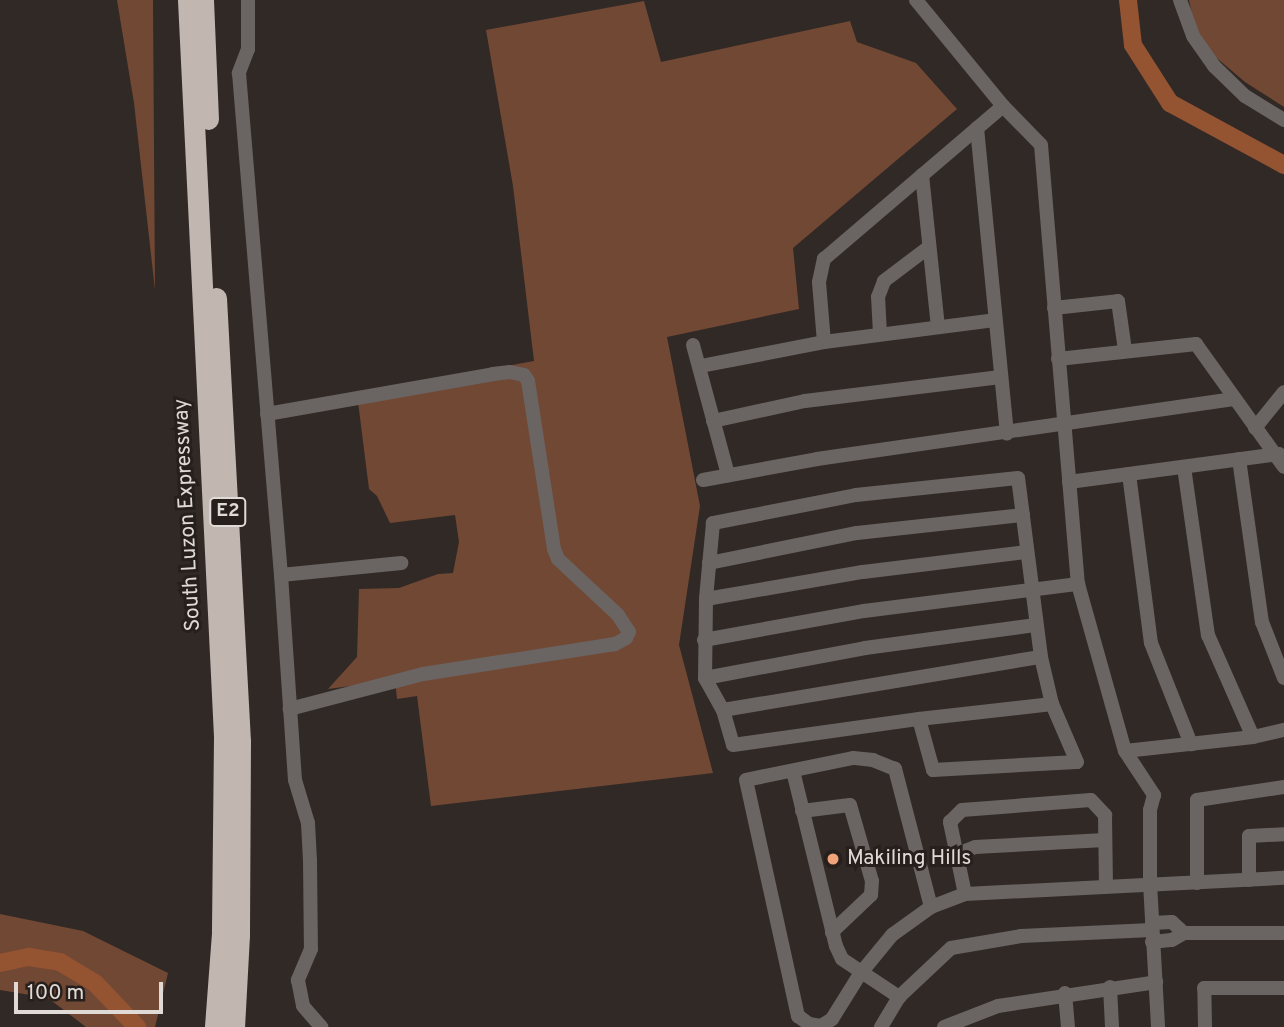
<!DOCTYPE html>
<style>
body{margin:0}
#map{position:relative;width:1284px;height:1027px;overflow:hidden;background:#312925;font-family:Overpass,sans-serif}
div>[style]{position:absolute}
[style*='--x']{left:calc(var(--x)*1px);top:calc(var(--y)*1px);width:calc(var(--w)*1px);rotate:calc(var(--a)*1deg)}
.green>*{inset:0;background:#714834}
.river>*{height:18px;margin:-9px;padding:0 9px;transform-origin:9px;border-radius:9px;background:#945331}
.minor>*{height:14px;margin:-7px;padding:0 7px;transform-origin:7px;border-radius:7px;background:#6a6563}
.highway>*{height:21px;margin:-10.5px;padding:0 10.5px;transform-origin:10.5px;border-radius:10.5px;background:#c1b6b0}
.dots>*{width:19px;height:19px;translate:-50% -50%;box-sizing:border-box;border:4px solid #271f1b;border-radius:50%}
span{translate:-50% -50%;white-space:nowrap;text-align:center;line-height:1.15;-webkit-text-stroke:6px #271f1b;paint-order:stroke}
.shield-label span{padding:2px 5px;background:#271f1b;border:2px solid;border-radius:5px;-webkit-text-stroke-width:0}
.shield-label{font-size:19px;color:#e0dad7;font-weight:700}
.street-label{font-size:21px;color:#e0dad7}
.poi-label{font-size:21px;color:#e0dad7}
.left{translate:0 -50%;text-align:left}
.scale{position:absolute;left:14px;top:982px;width:149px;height:32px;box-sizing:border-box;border:4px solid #e0dad7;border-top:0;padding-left:9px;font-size:21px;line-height:24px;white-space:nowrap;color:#e0dad7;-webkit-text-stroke:5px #271f1b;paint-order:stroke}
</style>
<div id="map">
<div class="green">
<div style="clip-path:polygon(117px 0,153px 0,155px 290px,134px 103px)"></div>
<div style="clip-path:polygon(1189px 0,1284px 0,1284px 107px,1245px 82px,1212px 54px,1194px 24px)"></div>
<div style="clip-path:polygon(644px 1px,661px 62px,850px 21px,857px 42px,916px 63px,957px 109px,793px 248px,799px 309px,667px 337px,700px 506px,679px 645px,713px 773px,431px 806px,417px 696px,397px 699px,395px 680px,328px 689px,357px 657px,359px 589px,399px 588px,438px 574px,453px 573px,459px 542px,455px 515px,390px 523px,377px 496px,369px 489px,357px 394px,534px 361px,513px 186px,486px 30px)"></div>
<div style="clip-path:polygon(0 914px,83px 931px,168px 973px,155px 1027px,86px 1027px,48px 998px,0 990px)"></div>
</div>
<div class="river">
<div style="--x:1128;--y:0;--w:45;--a:83.7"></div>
<div style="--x:1133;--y:45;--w:69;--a:57.5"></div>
<div style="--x:1170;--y:103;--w:130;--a:28.5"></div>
<div style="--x:0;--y:963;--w:30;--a:-12"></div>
<div style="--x:29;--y:957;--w:31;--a:9"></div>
<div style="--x:60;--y:962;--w:41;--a:31"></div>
<div style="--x:95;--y:983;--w:61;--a:46.3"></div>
</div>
<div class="minor">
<div style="--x:248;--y:0;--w:49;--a:90"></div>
<div style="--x:248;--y:49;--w:26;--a:111"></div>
<div style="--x:239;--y:73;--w:504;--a:85.22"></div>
<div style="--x:281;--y:575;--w:121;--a:-5.7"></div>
<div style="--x:1180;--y:0;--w:38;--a:70"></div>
<div style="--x:1193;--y:36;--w:37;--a:55"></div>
<div style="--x:1214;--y:66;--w:43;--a:44.1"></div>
<div style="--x:1245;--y:96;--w:46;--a:31.6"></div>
<div style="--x:1003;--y:106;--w:54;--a:45.7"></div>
<div style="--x:1041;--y:145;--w:441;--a:85.2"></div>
<div style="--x:1078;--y:584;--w:173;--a:74.3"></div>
<div style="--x:1125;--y:751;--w:53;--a:56.6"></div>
<div style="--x:1154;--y:795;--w:16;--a:105"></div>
<div style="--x:1150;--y:810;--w:73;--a:90"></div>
<div style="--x:1150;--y:883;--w:144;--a:86.8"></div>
<div style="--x:977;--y:128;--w:307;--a:84.4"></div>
<div style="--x:922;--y:175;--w:152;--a:84"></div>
<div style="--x:1054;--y:308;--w:64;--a:-6.2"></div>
<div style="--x:1118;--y:301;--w:49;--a:81.9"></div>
<div style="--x:880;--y:334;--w:37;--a:-93"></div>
<div style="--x:878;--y:297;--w:17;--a:-69"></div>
<div style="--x:884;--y:281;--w:56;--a:-37.1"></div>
<div style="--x:824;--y:342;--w:60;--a:-94.8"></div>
<div style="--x:819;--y:282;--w:24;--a:-78"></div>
<div style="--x:824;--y:259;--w:235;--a:-40.5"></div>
<div style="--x:1003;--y:106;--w:137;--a:-129.4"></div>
<div style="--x:693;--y:345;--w:135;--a:74.9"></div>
<div style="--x:1058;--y:359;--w:139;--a:-6.2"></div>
<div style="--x:1196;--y:344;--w:151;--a:54.4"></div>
<div style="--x:701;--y:366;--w:125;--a:-11"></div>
<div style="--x:824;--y:342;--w:172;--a:-7.3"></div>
<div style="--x:267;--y:414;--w:230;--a:-10"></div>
<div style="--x:493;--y:374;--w:17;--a:-7"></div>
<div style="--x:510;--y:372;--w:14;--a:12"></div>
<div style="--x:524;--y:375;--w:7;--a:56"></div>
<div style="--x:528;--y:381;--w:170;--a:81.2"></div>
<div style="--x:554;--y:549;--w:11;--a:68"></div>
<div style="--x:558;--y:559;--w:82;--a:43"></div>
<div style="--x:618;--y:615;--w:20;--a:57"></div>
<div style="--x:629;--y:632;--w:7;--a:117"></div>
<div style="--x:626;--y:638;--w:13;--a:151"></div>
<div style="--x:615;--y:644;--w:194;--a:171.1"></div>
<div style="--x:423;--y:674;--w:138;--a:165.3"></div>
<div style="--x:713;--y:421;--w:94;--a:-12.3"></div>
<div style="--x:805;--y:401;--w:197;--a:-7"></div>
<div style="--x:1255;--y:428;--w:46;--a:-51.1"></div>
<div style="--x:1239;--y:459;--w:165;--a:82"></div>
<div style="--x:1262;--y:622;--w:60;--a:68.6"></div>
<div style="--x:1184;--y:467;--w:170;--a:81.9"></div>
<div style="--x:1208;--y:635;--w:111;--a:66.2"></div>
<div style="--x:1129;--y:474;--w:170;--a:82.6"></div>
<div style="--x:1151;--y:643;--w:109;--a:68.4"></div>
<div style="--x:703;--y:480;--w:116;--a:-10.4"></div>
<div style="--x:817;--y:459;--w:421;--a:-8.2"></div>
<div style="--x:1069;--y:482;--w:212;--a:-7.6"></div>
<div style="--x:709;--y:563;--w:151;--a:-11.5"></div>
<div style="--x:857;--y:533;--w:167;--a:-6.2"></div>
<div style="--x:281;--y:575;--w:205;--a:86.1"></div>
<div style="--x:295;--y:780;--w:45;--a:73.2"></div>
<div style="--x:308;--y:823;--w:37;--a:87"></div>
<div style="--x:310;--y:860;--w:89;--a:89.4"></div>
<div style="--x:311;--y:949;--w:34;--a:113"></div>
<div style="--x:298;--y:980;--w:26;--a:79"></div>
<div style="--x:303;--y:1006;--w:28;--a:49"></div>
<div style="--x:706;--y:599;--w:159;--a:-9.8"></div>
<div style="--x:863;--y:572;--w:165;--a:-7"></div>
<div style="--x:704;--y:640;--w:163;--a:-10.3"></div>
<div style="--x:864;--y:611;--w:216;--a:-7.2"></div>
<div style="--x:705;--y:678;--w:163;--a:-10.6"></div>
<div style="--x:865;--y:648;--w:173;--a:-7.7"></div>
<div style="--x:723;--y:710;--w:322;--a:-9.5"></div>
<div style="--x:919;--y:719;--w:53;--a:74.6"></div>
<div style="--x:933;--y:770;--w:144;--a:-3.2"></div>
<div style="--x:1077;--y:762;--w:63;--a:-113.3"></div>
<div style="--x:1052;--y:704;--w:48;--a:-103.2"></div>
<div style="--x:1041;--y:657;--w:180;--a:-97.3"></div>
<div style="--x:1018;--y:478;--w:163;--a:174"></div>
<div style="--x:856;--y:495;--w:146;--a:168.9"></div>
<div style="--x:713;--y:523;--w:76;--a:95.3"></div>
<div style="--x:706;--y:599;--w:79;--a:90.7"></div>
<div style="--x:705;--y:678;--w:37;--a:61"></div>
<div style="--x:723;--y:710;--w:36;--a:74"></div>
<div style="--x:733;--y:745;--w:188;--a:-8"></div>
<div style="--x:919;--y:719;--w:134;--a:-6.4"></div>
<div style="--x:1125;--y:751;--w:129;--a:-6.2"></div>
<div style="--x:1253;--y:737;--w:32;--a:-13"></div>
<div style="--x:793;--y:771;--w:180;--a:76.2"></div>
<div style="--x:836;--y:946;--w:14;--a:65"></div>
<div style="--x:842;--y:959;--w:69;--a:33.7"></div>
<div style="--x:802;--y:811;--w:48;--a:-7.1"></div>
<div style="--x:850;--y:805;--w:79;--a:73.9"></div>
<div style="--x:872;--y:881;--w:14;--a:94"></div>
<div style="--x:871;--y:895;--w:54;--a:136.5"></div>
<div style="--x:957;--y:854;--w:19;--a:-21"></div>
<div style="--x:975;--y:847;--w:130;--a:-3.1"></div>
<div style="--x:1249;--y:880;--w:44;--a:-90"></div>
<div style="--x:1249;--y:836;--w:35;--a:-3"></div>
<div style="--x:1197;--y:883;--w:83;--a:-90"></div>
<div style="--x:1197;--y:800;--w:88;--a:-8.5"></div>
<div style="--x:965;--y:894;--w:74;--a:-101.8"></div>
<div style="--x:950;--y:822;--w:17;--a:-45"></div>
<div style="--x:962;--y:810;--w:129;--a:-4.4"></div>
<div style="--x:1091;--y:800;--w:21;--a:47"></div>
<div style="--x:1105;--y:815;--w:69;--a:89.2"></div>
<div style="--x:931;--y:907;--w:143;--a:-104.6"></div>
<div style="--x:895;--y:769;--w:24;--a:-158"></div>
<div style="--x:873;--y:760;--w:20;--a:-174"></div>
<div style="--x:853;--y:758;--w:109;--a:168.4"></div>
<div style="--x:746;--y:780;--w:242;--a:77.6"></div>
<div style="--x:798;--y:1016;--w:14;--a:36"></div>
<div style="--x:809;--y:1024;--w:12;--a:9"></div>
<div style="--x:821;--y:1026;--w:13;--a:-32"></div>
<div style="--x:832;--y:1019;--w:53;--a:-58.1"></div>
<div style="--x:860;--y:974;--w:50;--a:-50.6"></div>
<div style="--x:892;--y:935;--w:48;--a:-35.7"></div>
<div style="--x:931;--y:907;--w:36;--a:-21"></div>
<div style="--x:965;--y:894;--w:319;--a:-2.9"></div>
<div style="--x:1152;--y:923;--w:20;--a:-3"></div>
<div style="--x:1172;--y:922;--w:16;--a:43"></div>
<div style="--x:1152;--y:942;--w:20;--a:-6"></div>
<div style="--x:1172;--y:940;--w:14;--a:-30"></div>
<div style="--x:1184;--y:933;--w:100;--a:0"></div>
<div style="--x:1110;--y:987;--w:40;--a:87.1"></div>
<div style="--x:1065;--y:993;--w:34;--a:85"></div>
<div style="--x:881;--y:1027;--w:35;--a:-59"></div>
<div style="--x:899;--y:997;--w:71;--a:-43.3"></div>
<div style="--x:951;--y:948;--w:71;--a:-9.7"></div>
<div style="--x:1021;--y:936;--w:131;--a:-2.6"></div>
<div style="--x:944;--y:1027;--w:58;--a:-21.3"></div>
<div style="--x:998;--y:1006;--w:160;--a:-8.6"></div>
<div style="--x:1205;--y:1027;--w:39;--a:-91"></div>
<div style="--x:1204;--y:988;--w:80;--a:0"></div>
</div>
<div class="highway">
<div style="--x:188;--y:0;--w:738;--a:87.2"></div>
<div style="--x:224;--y:737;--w:196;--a:90.6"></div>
<div style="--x:222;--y:933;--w:94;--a:94.3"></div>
<div style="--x:203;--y:0;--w:119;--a:87.6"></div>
<div style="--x:216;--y:298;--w:444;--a:86.9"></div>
<div style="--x:240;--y:741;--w:194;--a:90.3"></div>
<div style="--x:239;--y:935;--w:92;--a:93.1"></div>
</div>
<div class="dots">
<div style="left:833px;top:859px;background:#f0a27b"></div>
</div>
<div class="shield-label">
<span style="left:228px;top:512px">E2</span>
</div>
<div class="street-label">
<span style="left:188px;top:515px;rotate:-93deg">South Luzon Expressway</span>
</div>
<div class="poi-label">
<span class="left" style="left:847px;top:859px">Makiling Hills</span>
</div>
<div class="scale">100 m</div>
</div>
